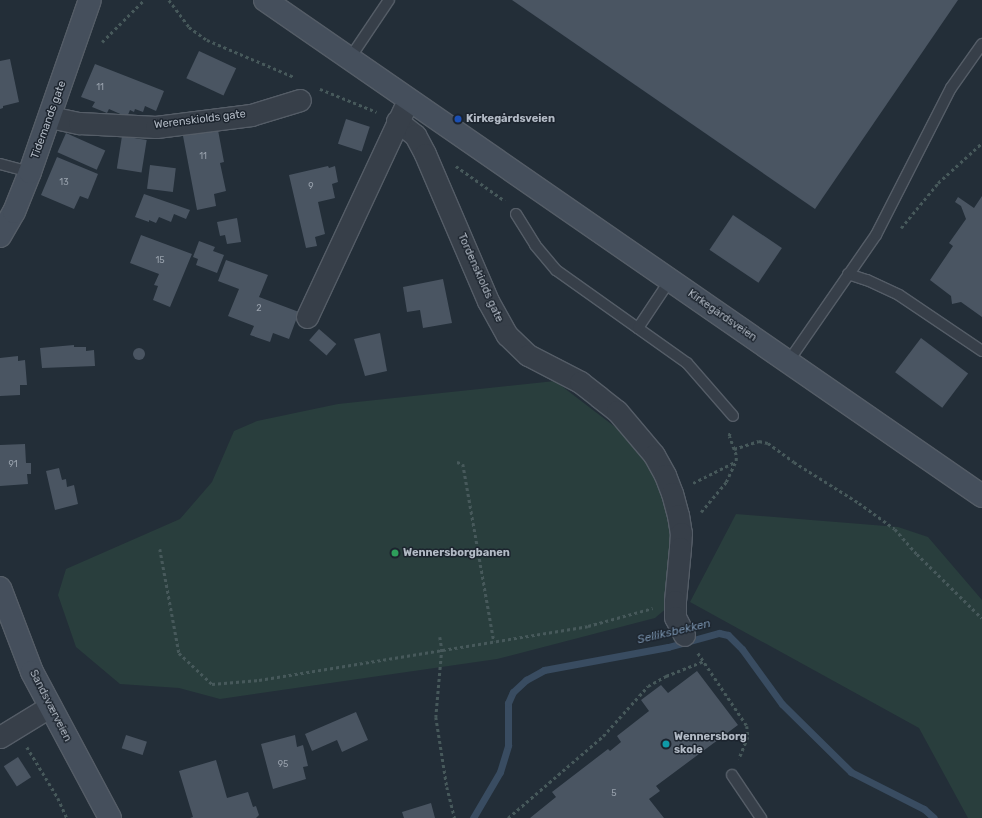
<!DOCTYPE html>
<meta charset="utf-8">
<style>
body{margin:0}
#map{position:relative;width:982px;height:818px;overflow:hidden;background:#232e38;font-family:Rubik,sans-serif}
div>[style]{position:absolute}
[style*='--x']{left:calc(var(--x)*1px);top:calc(var(--y)*1px);width:calc(var(--w)*1px);rotate:calc(var(--a)*1deg)}
.green>*{inset:0;background:#293e3d}
.stream>*{height:7px;margin:-3.5px;padding:0 3.5px;transform-origin:3.5px;border-radius:3.5px;background:#394c61}
.building>*{inset:0;background:#4a5562;transform-origin:0 0}
.round{border-radius:50%}
.path>*{height:2.5px;margin-top:-1.25px;transform-origin:0;background:repeating-linear-gradient(90deg,#47595b 0 3px,transparent 0 6px)}
.roads{filter:drop-shadow(1px 0 #555d67) drop-shadow(-1px 0 #555d67) drop-shadow(0 1px #555d67) drop-shadow(0 -1px #555d67)}
.lane>*{height:10px;margin:-5px;padding:0 5px;transform-origin:5px;border-radius:5px;background:#373f49}
.street>*{height:21px;margin:-10.5px;padding:0 10.5px;transform-origin:10.5px;border-radius:10.5px;background:#373f49}
.secondary>*{height:22px;margin:-11px;padding:0 11px;transform-origin:11px;border-radius:11px;background:#454f5c}
.dots>*{width:11px;height:11px;translate:-50% -50%;box-sizing:border-box;border:2px solid #1c242e;border-radius:50%}
span{translate:-50% -50%;white-space:nowrap;text-align:center;line-height:1.15;-webkit-text-stroke:3px #1c242e;paint-order:stroke}
.number-label{font-size:9px;color:#98a1ac}
.number-label span{-webkit-text-stroke-width:0}
.poi-label{font-size:11px;color:#b2bac5;font-weight:700}
.left{translate:0 -50%;text-align:left}
.street-label{font-size:11px;color:#b2bac5}
.water-label{font-size:12px;color:#748da7;font-style:italic}
</style>
<div id="map">
<div class="green">
<div style="clip-path:polygon(555px 381px,674px 472px,689px 534px,688px 590px,655px 618px,497px 659px,220px 699px,179px 688px,120px 684px,76px 647px,58px 595px,66px 569px,180px 519px,212px 482px,234px 431px,257px 421px,338px 404px)"></div>
<div style="clip-path:polygon(736px 514px,898px 527px,928px 537px,982px 600px,982px 818px,968px 818px,919px 728px,690px 602px)"></div>
</div>
<div class="stream">
<div style="--x:473;--y:818;--w:53;--a:-59.6"></div>
<div style="--x:500;--y:772;--w:28;--a:-73"></div>
<div style="--x:508;--y:745;--w:42;--a:-90"></div>
<div style="--x:508;--y:703;--w:12;--a:-66"></div>
<div style="--x:513;--y:692;--w:18;--a:-43"></div>
<div style="--x:526;--y:680;--w:21;--a:-29"></div>
<div style="--x:544;--y:670;--w:126;--a:-10.5"></div>
<div style="--x:668;--y:647;--w:53;--a:-15.4"></div>
<div style="--x:719;--y:633;--w:9;--a:13"></div>
<div style="--x:728;--y:635;--w:20;--a:45"></div>
<div style="--x:742;--y:649;--w:68;--a:54"></div>
<div style="--x:782;--y:704;--w:97;--a:44.6"></div>
<div style="--x:851;--y:772;--w:82;--a:26.9"></div>
<div style="--x:924;--y:809;--w:13;--a:42"></div>
</div>
<div class="building">
<div style="clip-path:polygon(512px 0,958px 0,815px 209px)"></div>
<div style="left:199px;top:51px;width:41px;height:30px;rotate:25deg"></div>
<div style="clip-path:polygon(10px 59px,19px 102px,3px 106px,3px 108px,0 109px,0 61px)"></div>
<div style="clip-path:polygon(95px 64px,164px 91px,156px 111px,145px 106px,143px 112px,135px 109px,134px 112px,130px 110px,127px 117px,109px 109px,107px 113px,92px 107px,95px 102px,81px 97px)"></div>
<div style="left:346px;top:119px;width:25px;height:26px;rotate:18deg"></div>
<div style="clip-path:polygon(218px 130px,224px 162px,220px 163px,226px 191px,214px 194px,216px 206px,197px 210px,183px 136px)"></div>
<div style="left:66px;top:133px;width:43px;height:21px;rotate:24deg"></div>
<div style="left:122px;top:136px;width:25px;height:33px;rotate:9deg"></div>
<div style="clip-path:polygon(57px 157px,98px 174px,88px 199px,80px 196px,74px 209px,41px 195px)"></div>
<div style="left:150px;top:165px;width:26px;height:24px;rotate:7deg"></div>
<div style="clip-path:polygon(328px 166px,329px 168px,335px 166px,338px 182px,332px 184px,335px 198px,318px 202px,325px 234px,315px 237px,317px 246px,306px 248px,289px 175px)"></div>
<div style="clip-path:polygon(144px 194px,190px 210px,186px 219px,174px 214px,171px 222px,159px 217px,156px 223px,149px 220px,149px 222px,135px 217px)"></div>
<div style="clip-path:polygon(982px 196px,982px 317px,961px 302px,952px 304px,951px 296px,930px 280px,953px 246px,949px 243px,966px 219px,961px 206px,955px 202px,958px 197px,974px 208px)"></div>
<div style="left:733px;top:215px;width:59px;height:42px;rotate:34deg"></div>
<div style="clip-path:polygon(237px 218px,241px 242px,227px 244px,225px 235px,220px 236px,217px 222px)"></div>
<div style="clip-path:polygon(141px 235px,192px 254px,170px 307px,153px 300px,158px 286px,154px 285px,159px 274px,130px 263px)"></div>
<div style="clip-path:polygon(199px 241px,215px 247px,213px 251px,224px 255px,217px 273px,196px 265px,198px 259px,193px 257px)"></div>
<div style="clip-path:polygon(226px 260px,268px 275px,259px 297px,299px 312px,289px 339px,273px 333px,270px 342px,250px 335px,254px 326px,228px 316px,239px 289px,218px 281px)"></div>
<div style="clip-path:polygon(443px 279px,452px 323px,423px 328px,420px 310px,407px 312px,403px 287px)"></div>
<div style="left:319px;top:329px;width:23px;height:15px;rotate:41deg"></div>
<div style="clip-path:polygon(380px 333px,387px 371px,365px 376px,354px 339px)"></div>
<div style="left:921px;top:338px;width:59px;height:43px;rotate:37deg"></div>
<div style="clip-path:polygon(74px 345px,74px 347px,86px 347px,86px 351px,94px 350px,95px 366px,42px 368px,40px 348px)"></div>
<div class="round" style="left:133px;top:348px;width:12px;height:12px"></div>
<div style="clip-path:polygon(18px 356px,18px 361px,25px 360px,27px 385px,20px 385px,20px 395px,0 396px,0 358px)"></div>
<div style="clip-path:polygon(25px 444px,26px 463px,31px 463px,31px 474px,27px 474px,28px 484px,0 486px,0 445px)"></div>
<div style="clip-path:polygon(59px 468px,62px 480px,66px 479px,67px 487px,74px 485px,78px 504px,55px 510px,46px 471px)"></div>
<div style="clip-path:polygon(697px 671px,738px 725px,656px 786px,660px 791px,649px 799px,664px 818px,530px 818px,556px 797px,552px 792px,608px 749px,610px 751px,621px 742px,617px 736px,649px 711px,641px 700px,661px 685px,668px 693px)"></div>
<div style="clip-path:polygon(356px 712px,368px 740px,342px 752px,337px 740px,312px 751px,305px 734px)"></div>
<div style="left:126px;top:735px;width:22px;height:14px;rotate:18deg"></div>
<div style="clip-path:polygon(295px 735px,297px 747px,303px 745px,308px 766px,303px 767px,306px 779px,273px 789px,261px 744px)"></div>
<div style="left:18px;top:757px;width:24px;height:17px;rotate:57deg"></div>
<div style="clip-path:polygon(216px 760px,227px 798px,248px 792px,253px 807px,256px 806px,259px 815px,256px 818px,190px 818px,193px 817px,179px 771px)"></div>
<div style="clip-path:polygon(431px 803px,435px 818px,404px 818px,402px 812px)"></div>
</div>
<div class="path">
<div style="--x:169;--y:0;--w:34;--a:53"></div>
<div style="--x:189;--y:27;--w:22;--a:36"></div>
<div style="--x:207;--y:40;--w:95;--a:23"></div>
<div style="--x:102;--y:42;--w:59;--a:-45"></div>
<div style="--x:320;--y:89;--w:61;--a:22"></div>
<div style="--x:456;--y:166;--w:60;--a:35.5"></div>
<div style="--x:901;--y:228;--w:58;--a:-50.6"></div>
<div style="--x:938;--y:183;--w:59;--a:-42.3"></div>
<div style="--x:734;--y:449;--w:26;--a:-18"></div>
<div style="--x:759;--y:441;--w:9;--a:13"></div>
<div style="--x:768;--y:443;--w:32;--a:36"></div>
<div style="--x:794;--y:462;--w:77;--a:32.2"></div>
<div style="--x:859;--y:503;--w:44;--a:35.8"></div>
<div style="--x:895;--y:529;--w:33;--a:49"></div>
<div style="--x:917;--y:554;--w:91;--a:44.6"></div>
<div style="--x:457;--y:462;--w:6;--a:18"></div>
<div style="--x:463;--y:464;--w:180;--a:80.1"></div>
<div style="--x:693;--y:483;--w:47;--a:-26.6"></div>
<div style="--x:701;--y:512;--w:39;--a:-50"></div>
<div style="--x:726;--y:482;--w:23;--a:-65"></div>
<div style="--x:736;--y:461;--w:6;--a:-90"></div>
<div style="--x:736;--y:455;--w:20;--a:-110"></div>
<div style="--x:729;--y:436;--w:4;--a:-76"></div>
<div style="--x:160;--y:549;--w:106;--a:79.6"></div>
<div style="--x:179;--y:653;--w:45;--a:43.2"></div>
<div style="--x:212;--y:684;--w:47;--a:-4.9"></div>
<div style="--x:259;--y:680;--w:333;--a:-9.3"></div>
<div style="--x:588;--y:626;--w:67;--a:-15.5"></div>
<div style="--x:440;--y:637;--w:12;--a:81"></div>
<div style="--x:442;--y:649;--w:68;--a:95"></div>
<div style="--x:436;--y:717;--w:71;--a:81.1"></div>
<div style="--x:447;--y:787;--w:32;--a:76"></div>
<div style="--x:698;--y:653;--w:88;--a:56.1"></div>
<div style="--x:747;--y:726;--w:11;--a:85"></div>
<div style="--x:748;--y:737;--w:24;--a:112"></div>
<div style="--x:27;--y:747;--w:60;--a:58.7"></div>
<div style="--x:58;--y:798;--w:22;--a:66"></div>
<div style="--x:508;--y:818;--w:125;--a:-40.8"></div>
<div style="--x:603;--y:736;--w:67;--a:-48"></div>
<div style="--x:648;--y:686;--w:21;--a:-29"></div>
<div style="--x:666;--y:676;--w:41;--a:-21.5"></div>
</div>
<div class="roads">
<div class="lane">
<div style="--x:350;--y:58;--w:70;--a:-56.1"></div>
<div style="--x:0;--y:164;--w:31;--a:15"></div>
<div style="--x:516;--y:214;--w:36;--a:58"></div>
<div style="--x:535;--y:245;--w:33;--a:50"></div>
<div style="--x:556;--y:270;--w:161;--a:35.4"></div>
<div style="--x:687;--y:363;--w:70;--a:49"></div>
<div style="--x:848;--y:274;--w:20;--a:18"></div>
<div style="--x:867;--y:280;--w:35;--a:25"></div>
<div style="--x:899;--y:295;--w:100;--a:34"></div>
<div style="--x:638;--y:328;--w:58;--a:-56.3"></div>
<div style="--x:788;--y:362;--w:155;--a:-55.3"></div>
<div style="--x:876;--y:235;--w:165;--a:-63"></div>
<div style="--x:951;--y:88;--w:54;--a:-54.8"></div>
<div style="--x:732;--y:775;--w:52;--a:56"></div>
</div>
<div class="street">
<div style="--x:50;--y:117;--w:30;--a:12"></div>
<div style="--x:79;--y:123;--w:77;--a:3"></div>
<div style="--x:156;--y:127;--w:96;--a:-7.2"></div>
<div style="--x:251;--y:115;--w:51;--a:-17"></div>
<div style="--x:397;--y:121;--w:23;--a:38"></div>
<div style="--x:415;--y:135;--w:21;--a:62"></div>
<div style="--x:425;--y:154;--w:160;--a:66.8"></div>
<div style="--x:488;--y:301;--w:39;--a:61"></div>
<div style="--x:507;--y:335;--w:29;--a:44"></div>
<div style="--x:528;--y:355;--w:59;--a:27.4"></div>
<div style="--x:580;--y:382;--w:24;--a:38"></div>
<div style="--x:599;--y:397;--w:23;--a:38"></div>
<div style="--x:617;--y:411;--w:57;--a:49.9"></div>
<div style="--x:654;--y:455;--w:23;--a:61"></div>
<div style="--x:665;--y:475;--w:19;--a:69"></div>
<div style="--x:672;--y:493;--w:23;--a:75"></div>
<div style="--x:678;--y:515;--w:18;--a:81"></div>
<div style="--x:681;--y:533;--w:15;--a:94"></div>
<div style="--x:680;--y:548;--w:53;--a:95.4"></div>
<div style="--x:675;--y:601;--w:16;--a:90"></div>
<div style="--x:675;--y:617;--w:20;--a:63"></div>
<div style="--x:307;--y:317;--w:230;--a:-65"></div>
<div style="--x:0;--y:737;--w:57;--a:-31.5"></div>
</div>
<div class="secondary">
<div style="--x:265;--y:0;--w:872;--a:34.67"></div>
<div style="--x:0;--y:236;--w:28;--a:-60"></div>
<div style="--x:14;--y:212;--w:43;--a:-68.2"></div>
<div style="--x:30;--y:172;--w:182;--a:-70.8"></div>
<div style="--x:0;--y:588;--w:90;--a:69.1"></div>
<div style="--x:32;--y:672;--w:166;--a:61.9"></div>
</div>
</div>
<div class="dots">
<div style="left:458px;top:119px;background:#1a4fb4"></div>
<div style="left:395px;top:553px;background:#2e9e5b"></div>
<div style="left:666px;top:744px;background:#0f9aa8"></div>
</div>
<div class="number-label">
<span style="left:100px;top:87px">11</span>
<span style="left:203px;top:156px">11</span>
<span style="left:64px;top:182px">13</span>
<span style="left:311px;top:186px">9</span>
<span style="left:160px;top:260px">15</span>
<span style="left:259px;top:308px">2</span>
<span style="left:13px;top:464px">91</span>
<span style="left:283px;top:764px">95</span>
<span style="left:614px;top:793px">5</span>
</div>
<div class="poi-label">
<span class="left" style="left:466px;top:119px">Kirkegårdsveien</span>
<span class="left" style="left:403px;top:553px">Wennersborgbanen</span>
<span class="left" style="left:674px;top:744px">Wennersborg<br>skole</span>
</div>
<div class="street-label">
<span style="left:49px;top:120px;rotate:-70deg">Tidemands gate</span>
<span style="left:200px;top:120px;rotate:-7deg">Werenskiolds gate</span>
<span style="left:480px;top:278px;rotate:66deg">Tordenskiolds gate</span>
<span style="left:722px;top:316px;rotate:35deg">Kirkegårdsveien</span>
<span style="left:50px;top:706px;rotate:63deg">Sandsværveien</span>
</div>
<div class="water-label">
<span style="left:674px;top:632px;rotate:-13deg">Selliksbekken</span>
</div>
</div>
